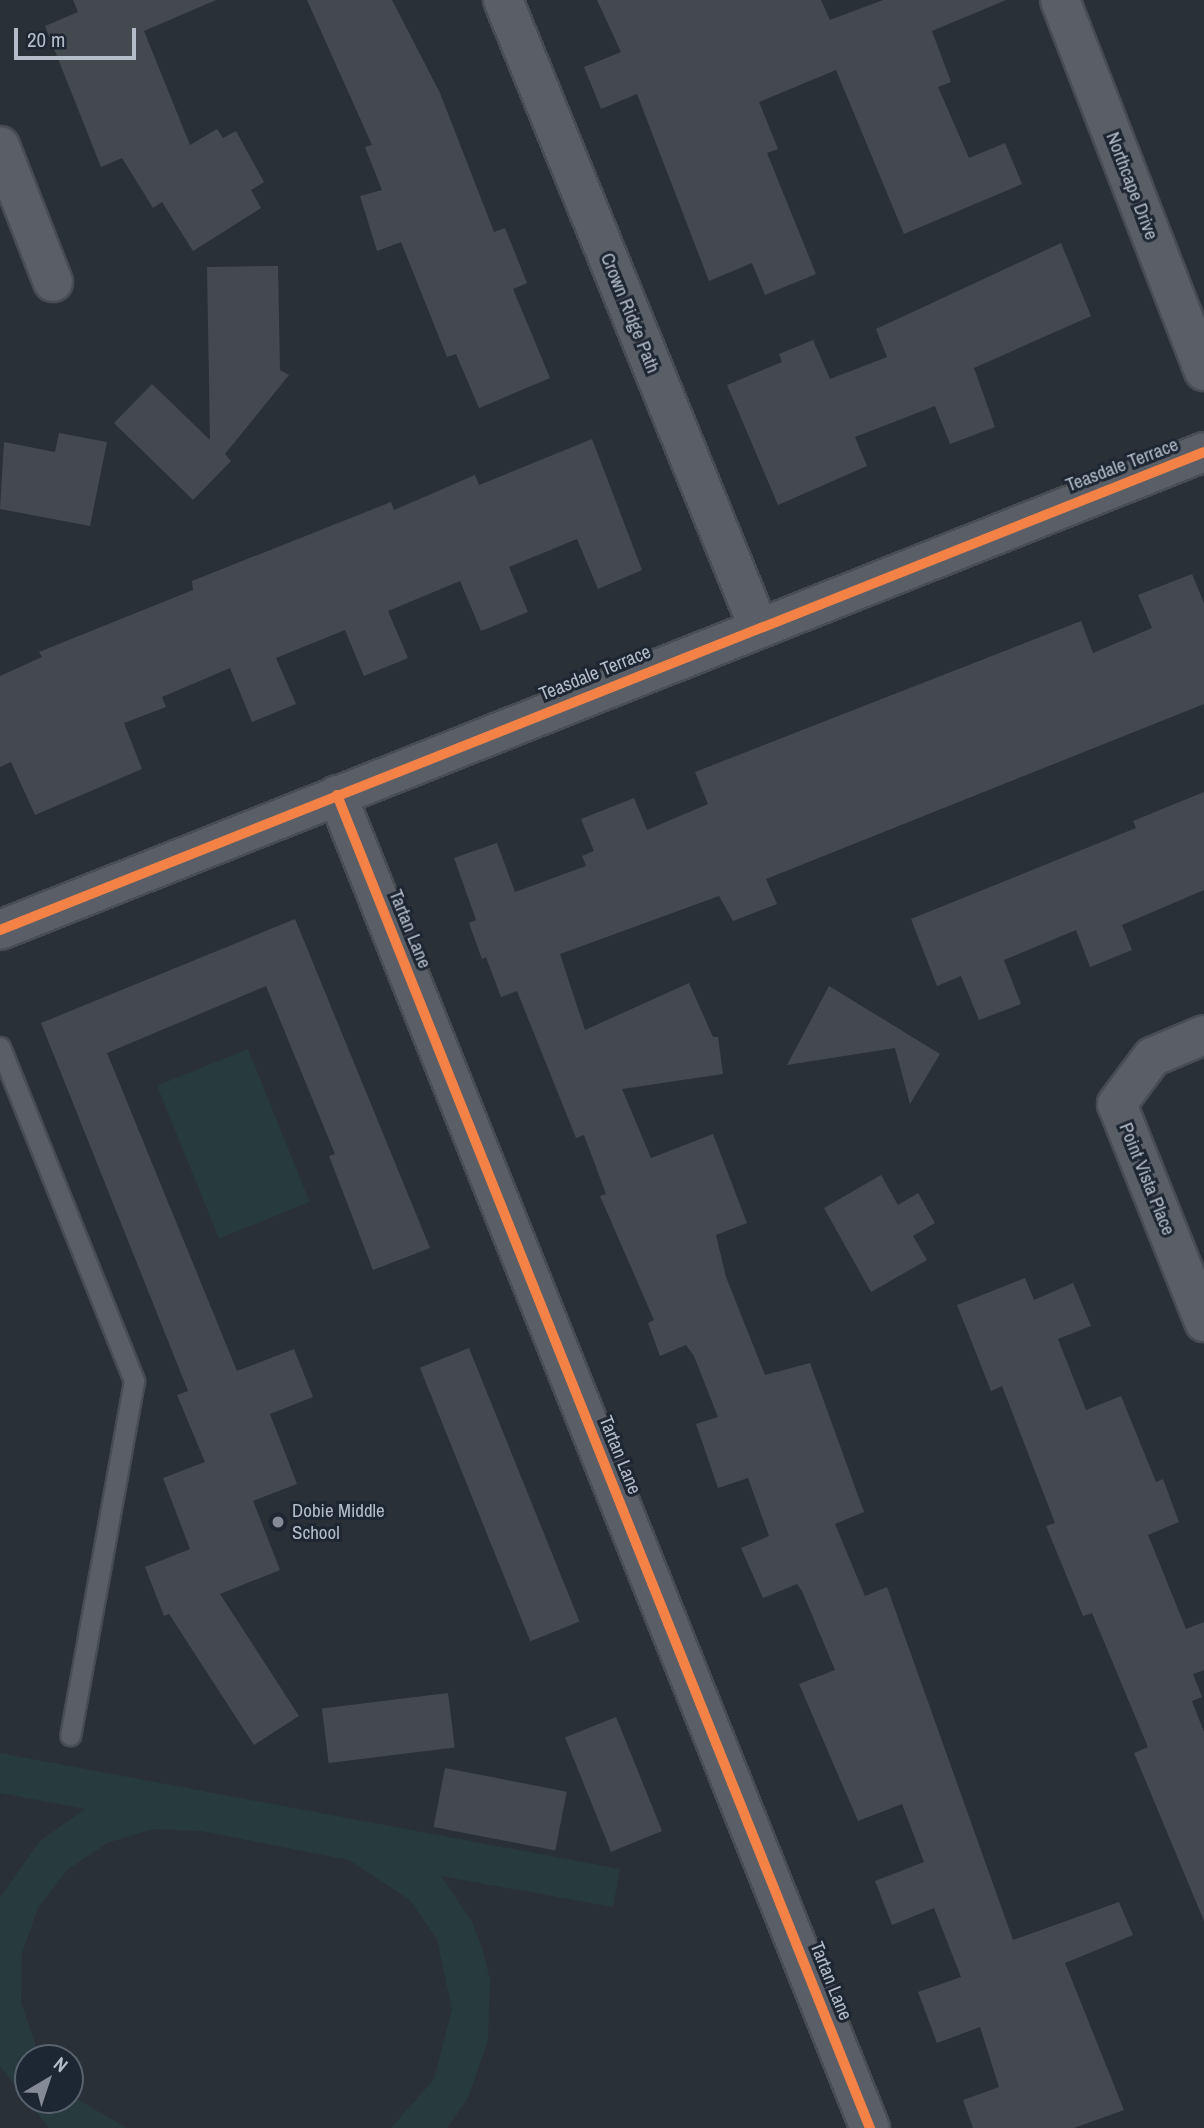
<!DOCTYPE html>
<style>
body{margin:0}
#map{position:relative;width:1204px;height:2128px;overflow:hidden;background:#2a3038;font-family:"Archivo Narrow",sans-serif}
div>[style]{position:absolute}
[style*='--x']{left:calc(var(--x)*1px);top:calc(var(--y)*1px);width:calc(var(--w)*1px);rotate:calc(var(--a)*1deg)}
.green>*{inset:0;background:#273a3e;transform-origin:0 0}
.building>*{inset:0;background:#444950;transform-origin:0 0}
.roads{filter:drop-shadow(2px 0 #484c53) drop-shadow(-2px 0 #484c53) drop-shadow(0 2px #484c53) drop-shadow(0 -2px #484c53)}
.lane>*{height:19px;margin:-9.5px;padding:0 9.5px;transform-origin:9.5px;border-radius:9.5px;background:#5a5e66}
.street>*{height:38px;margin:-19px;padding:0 19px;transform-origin:19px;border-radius:19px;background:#5a5e66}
.cycleway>*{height:10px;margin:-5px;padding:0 5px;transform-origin:5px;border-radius:5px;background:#f48246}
.dots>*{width:19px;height:19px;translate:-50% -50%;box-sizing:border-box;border:4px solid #1d2633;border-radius:50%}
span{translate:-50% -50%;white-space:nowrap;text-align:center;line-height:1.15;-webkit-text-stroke:6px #1d2633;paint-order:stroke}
.street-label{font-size:19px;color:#b4bcc9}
.poi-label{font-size:19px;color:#b4bcc9}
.left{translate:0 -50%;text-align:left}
.north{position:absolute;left:14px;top:2044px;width:70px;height:70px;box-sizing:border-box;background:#1d2633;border:2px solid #59626f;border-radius:50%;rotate:39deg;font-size:19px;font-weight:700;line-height:28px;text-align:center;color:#b4bcc9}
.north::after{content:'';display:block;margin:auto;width:24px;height:32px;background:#848b96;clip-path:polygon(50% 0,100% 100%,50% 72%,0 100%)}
.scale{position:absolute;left:14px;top:28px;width:122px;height:32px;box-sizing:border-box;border:4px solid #b4bcc9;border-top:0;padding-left:9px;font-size:21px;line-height:24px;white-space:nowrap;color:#b4bcc9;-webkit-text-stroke:5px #1d2633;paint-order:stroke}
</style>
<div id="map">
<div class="green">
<div style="left:248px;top:1049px;width:165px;height:98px;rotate:68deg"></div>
<div style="clip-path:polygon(0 1753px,620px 1869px,613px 1907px,441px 1876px,472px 1922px,483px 1951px,490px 1980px,488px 2040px,468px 2098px,447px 2128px,391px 2128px,434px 2079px,452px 2009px,437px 1939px,410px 1900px,349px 1860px,201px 1831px,153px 1829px,107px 1843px,67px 1870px,38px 1908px,22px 1953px,21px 2002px,40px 2058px,28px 2058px,28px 2100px,70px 2100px,70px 2095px,127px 2128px,49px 2128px,0 2066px,0 1897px,40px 1841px,85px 1809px,0 1793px)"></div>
</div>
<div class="building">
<div style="clip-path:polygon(73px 0,216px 0,144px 31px,190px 145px,217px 129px,223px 138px,236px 131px,264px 182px,251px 190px,261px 208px,193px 251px,162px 202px,153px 208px,122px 158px,101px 167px,45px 26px,78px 12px)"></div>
<div style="clip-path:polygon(307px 0,392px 0,440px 93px,494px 232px,505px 228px,527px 283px,513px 289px,550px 378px,479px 408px,456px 354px,447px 357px,401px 242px,377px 251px,360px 196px,382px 190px,365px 147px,372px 145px)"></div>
<div style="clip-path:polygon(597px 0,821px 0,830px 20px,883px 0,1006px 0,932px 31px,951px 82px,938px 87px,969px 158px,1005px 143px,1022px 184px,904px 234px,836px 70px,759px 102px,778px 149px,767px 153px,816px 274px,765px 295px,752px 263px,709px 281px,637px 94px,601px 109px,584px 67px,621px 52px)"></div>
<div style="clip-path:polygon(1061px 243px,1091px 316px,974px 368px,995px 427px,950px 444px,935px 406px,855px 437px,867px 466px,778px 505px,727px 385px,782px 362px,779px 354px,813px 340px,830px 379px,887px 357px,876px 329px)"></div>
<div style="clip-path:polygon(278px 266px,280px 370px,289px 375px,225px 454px,231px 461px,193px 500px,114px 423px,152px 384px,210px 440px,207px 267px)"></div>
<div style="clip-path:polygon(59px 433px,107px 442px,90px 526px,0 509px,4px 442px,55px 452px)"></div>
<div style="clip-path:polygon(592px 439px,642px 570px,598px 589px,577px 539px,509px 567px,528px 612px,481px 631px,460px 581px,388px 611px,408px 658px,364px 676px,345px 630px,276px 658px,296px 704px,252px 722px,230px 668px,162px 697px,166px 707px,124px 723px,142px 769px,35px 815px,11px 762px,0 767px,0 676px,42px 657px,39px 652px,193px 590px,192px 581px,391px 502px,394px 510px,475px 475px,479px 485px)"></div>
<div style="clip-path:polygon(1192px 574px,1204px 603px,1204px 704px,766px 879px,777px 904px,733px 921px,719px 896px,560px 954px,585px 1030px,689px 983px,713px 1037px,718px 1037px,723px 1074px,622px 1089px,651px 1158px,713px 1134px,747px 1223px,716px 1235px,726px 1277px,765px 1375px,810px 1363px,864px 1512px,835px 1524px,865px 1596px,887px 1587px,1013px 1940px,1119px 1902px,1133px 1935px,1065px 1963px,1124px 2110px,1074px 2128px,973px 2128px,963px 2100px,999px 2087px,980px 2027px,937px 2043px,918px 1992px,961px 1977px,934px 1908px,892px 1925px,875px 1881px,924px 1862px,902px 1804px,858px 1821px,799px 1684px,835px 1670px,802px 1591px,797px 1584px,763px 1598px,741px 1548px,769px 1536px,748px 1478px,718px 1488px,696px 1424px,718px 1417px,694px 1356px,686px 1345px,660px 1356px,648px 1323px,654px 1320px,600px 1196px,606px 1194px,584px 1135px,576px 1138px,517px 991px,501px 997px,486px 957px,482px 959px,469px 923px,476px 920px,454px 858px,497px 843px,515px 892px,586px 866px,582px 856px,594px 851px,581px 819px,634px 798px,647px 830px,708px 804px,695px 772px,1081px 621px,1093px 653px,1152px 628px,1138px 595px)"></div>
<div style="clip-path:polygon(1204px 792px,1204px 890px,1122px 925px,1132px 950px,1090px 967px,1076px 930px,1004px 960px,1021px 1004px,979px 1020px,961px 976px,937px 986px,911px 919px,1136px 828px,1133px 821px)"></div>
<div style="clip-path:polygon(295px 919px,430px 1248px,373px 1270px,329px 1156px,335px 1154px,266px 986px,107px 1053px,237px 1371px,294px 1349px,313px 1397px,270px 1414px,297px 1484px,253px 1501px,280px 1570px,220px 1594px,299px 1716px,254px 1745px,169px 1614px,164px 1616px,145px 1567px,190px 1549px,163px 1478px,205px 1462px,177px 1395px,188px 1391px,41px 1023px)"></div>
<div style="clip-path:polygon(829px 986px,940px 1054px,910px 1104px,895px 1048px,787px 1065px)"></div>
<div style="clip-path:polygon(881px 1175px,898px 1205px,918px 1193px,935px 1223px,913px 1236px,927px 1260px,871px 1292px,824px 1208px)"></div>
<div style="clip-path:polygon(1025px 1278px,1034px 1300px,1073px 1283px,1091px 1326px,1058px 1339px,1086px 1410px,1121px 1396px,1156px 1482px,1163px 1479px,1179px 1522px,1148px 1535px,1186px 1629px,1204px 1622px,1204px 1670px,1193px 1674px,1202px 1697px,1192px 1701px,1204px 1732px,1204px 1921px,1134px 1753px,1148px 1747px,1092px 1613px,1083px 1616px,1046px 1526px,1055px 1523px,1002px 1386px,991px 1391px,957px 1305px)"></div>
<div style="left:469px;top:1348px;width:295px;height:53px;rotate:68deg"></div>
<div style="left:448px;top:1693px;width:55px;height:127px;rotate:83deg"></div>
<div style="left:616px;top:1717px;width:123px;height:55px;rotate:68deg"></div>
<div style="left:445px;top:1768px;width:124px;height:60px;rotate:11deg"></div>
</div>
<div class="roads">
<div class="lane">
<div style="--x:0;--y:1047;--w:360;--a:68.1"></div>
<div style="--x:134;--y:1381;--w:360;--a:100.2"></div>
</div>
<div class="street">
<div style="--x:503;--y:0;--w:676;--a:67.84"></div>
<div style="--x:1060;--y:0;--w:398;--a:68.8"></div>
<div style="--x:0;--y:146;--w:146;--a:68.7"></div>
<div style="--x:337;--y:795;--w:1436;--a:68.21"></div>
<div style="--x:0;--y:930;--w:1295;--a:-21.65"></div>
<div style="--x:1204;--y:1035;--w:56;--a:157.1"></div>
<div style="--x:1152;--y:1057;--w:59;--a:126.7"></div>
<div style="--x:1117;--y:1104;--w:235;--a:68.2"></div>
</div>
</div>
<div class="cycleway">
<div style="--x:337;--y:795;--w:1436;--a:68.21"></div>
<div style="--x:0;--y:930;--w:1295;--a:-21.65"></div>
</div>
<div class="dots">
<div style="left:278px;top:1522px;background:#848b96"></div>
</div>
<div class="street-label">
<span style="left:1132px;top:186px;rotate:69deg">Northcape Drive</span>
<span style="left:630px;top:313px;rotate:68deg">Crown Ridge Path</span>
<span style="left:1122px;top:465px;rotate:-21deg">Teasdale Terrace</span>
<span style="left:595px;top:673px;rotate:-22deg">Teasdale Terrace</span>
<span style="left:410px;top:929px;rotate:68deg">Tartan Lane</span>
<span style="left:1147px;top:1179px;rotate:68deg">Point Vista Place</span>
<span style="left:620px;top:1455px;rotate:68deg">Tartan Lane</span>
<span style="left:831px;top:1981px;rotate:68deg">Tartan Lane</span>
</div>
<div class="poi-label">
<span class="left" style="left:292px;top:1522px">Dobie Middle<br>School</span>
</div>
<div class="north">N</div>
<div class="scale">20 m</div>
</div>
